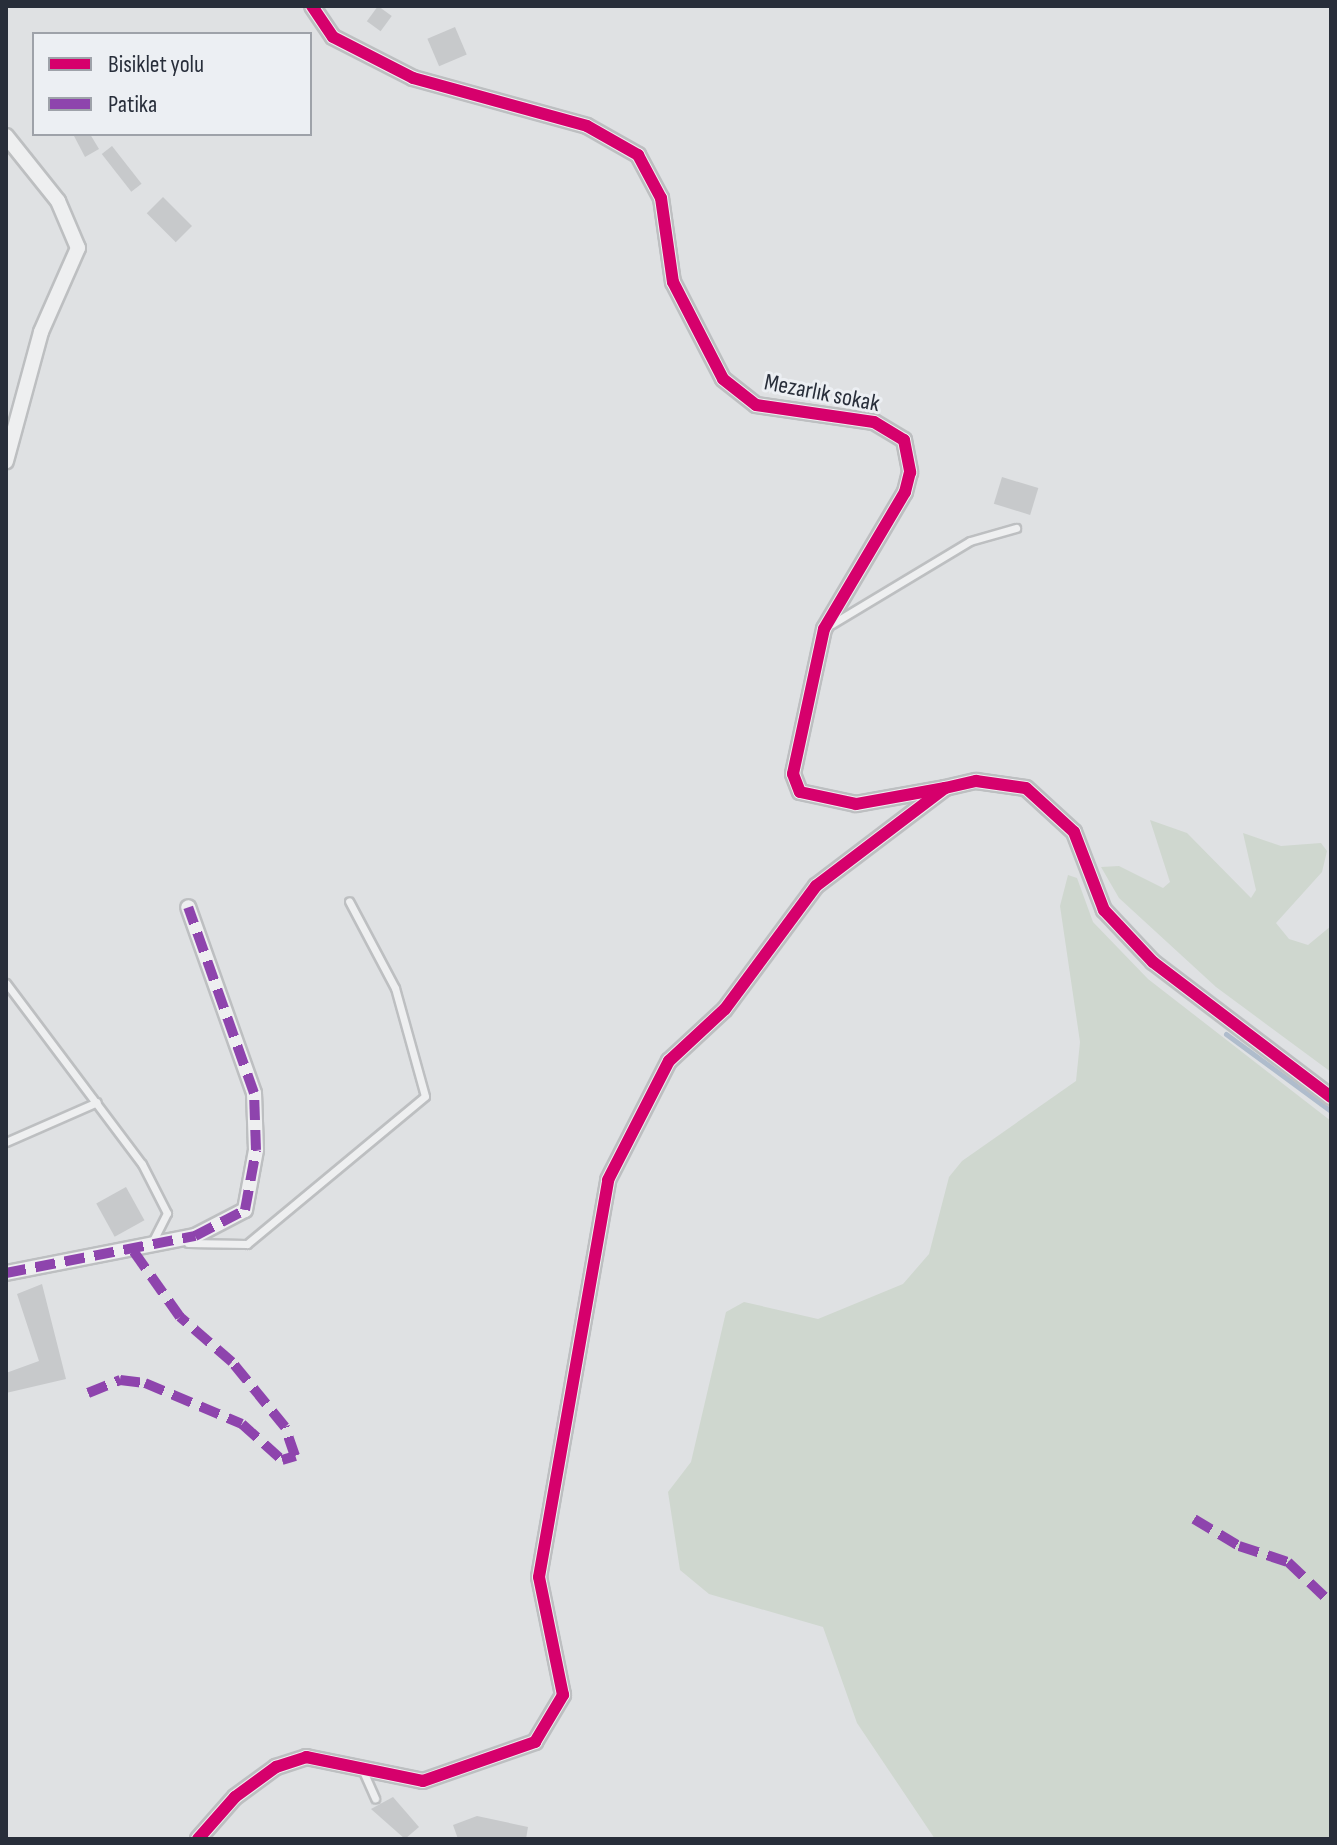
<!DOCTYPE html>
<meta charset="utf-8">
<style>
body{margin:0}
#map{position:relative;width:1337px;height:1845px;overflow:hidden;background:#dfe1e3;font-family:"Sofia Sans Condensed",sans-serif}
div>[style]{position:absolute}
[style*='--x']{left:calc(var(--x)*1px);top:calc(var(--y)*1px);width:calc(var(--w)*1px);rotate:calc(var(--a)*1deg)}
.green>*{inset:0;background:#cfd7cf}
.stream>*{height:5px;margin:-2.5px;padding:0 2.5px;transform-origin:2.5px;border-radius:2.5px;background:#afbccc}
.building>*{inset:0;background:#c7c9cb;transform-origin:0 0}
.roads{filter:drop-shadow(2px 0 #bdbfc1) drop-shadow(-2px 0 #bdbfc1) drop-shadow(0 2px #bdbfc1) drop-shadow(0 -2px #bdbfc1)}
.service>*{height:7px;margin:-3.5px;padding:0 3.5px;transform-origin:3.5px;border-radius:3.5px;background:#eeeff0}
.minor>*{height:14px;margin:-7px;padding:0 7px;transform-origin:7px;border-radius:7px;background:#eeeff0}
.quiet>*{height:10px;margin-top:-5px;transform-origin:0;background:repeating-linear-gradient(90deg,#8e44ad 0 20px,transparent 0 30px)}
.cycleway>*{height:12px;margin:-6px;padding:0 6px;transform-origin:6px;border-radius:6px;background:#d6006c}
span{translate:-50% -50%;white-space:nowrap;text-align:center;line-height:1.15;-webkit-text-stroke:6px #eceff3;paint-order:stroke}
.street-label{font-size:24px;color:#282e3a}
.frame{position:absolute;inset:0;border:8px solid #282e3a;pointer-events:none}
.legend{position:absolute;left:32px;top:32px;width:280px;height:104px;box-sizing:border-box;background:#eceff3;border:2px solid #9ea2a9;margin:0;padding:10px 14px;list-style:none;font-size:24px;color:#282e3a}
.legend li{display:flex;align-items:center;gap:16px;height:40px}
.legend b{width:40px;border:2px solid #9ea2a9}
</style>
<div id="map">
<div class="green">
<div style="clip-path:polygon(1150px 820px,1187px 833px,1251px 898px,1256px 890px,1243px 833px,1281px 846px,1321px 843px,1327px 851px,1322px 872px,1276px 923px,1289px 939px,1308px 945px,1331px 926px,1331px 1072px,1216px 987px,1119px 898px,1101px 867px,1119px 866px,1163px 888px,1170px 882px)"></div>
<div style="clip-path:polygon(1068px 875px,1077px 878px,1093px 922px,1148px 979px,1331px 1121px,1331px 1839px,935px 1839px,857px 1723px,823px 1627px,709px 1594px,680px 1570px,668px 1492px,691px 1462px,726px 1312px,744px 1302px,818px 1319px,903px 1284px,929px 1254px,949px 1177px,962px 1161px,1076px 1081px,1080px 1042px,1060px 906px)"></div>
</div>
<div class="stream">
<div style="--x:1226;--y:1034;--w:130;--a:36.3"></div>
</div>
<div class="building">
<div style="left:378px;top:6px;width:17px;height:19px;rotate:36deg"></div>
<div style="left:455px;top:27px;width:30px;height:30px;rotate:67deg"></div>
<div style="clip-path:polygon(73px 134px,90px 134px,99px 149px,85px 157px)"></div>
<div style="left:112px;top:146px;width:48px;height:13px;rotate:52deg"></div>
<div style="left:163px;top:197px;width:41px;height:23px;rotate:45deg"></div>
<div style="left:1002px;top:477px;width:38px;height:28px;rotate:17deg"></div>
<div style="left:126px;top:1187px;width:38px;height:34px;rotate:61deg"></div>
<div style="clip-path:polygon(42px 1284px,66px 1379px,6px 1393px,6px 1373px,39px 1361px,17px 1294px)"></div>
<div style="clip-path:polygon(393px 1797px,419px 1827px,405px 1839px,371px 1809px)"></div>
<div style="clip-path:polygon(477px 1816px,528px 1827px,526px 1839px,458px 1839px,453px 1825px)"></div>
</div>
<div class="roads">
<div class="service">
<div style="--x:832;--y:624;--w:161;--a:-31"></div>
<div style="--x:970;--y:541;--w:48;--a:-15.8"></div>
<div style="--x:6;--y:983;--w:226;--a:53.1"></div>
<div style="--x:142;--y:1164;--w:55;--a:63"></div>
<div style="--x:167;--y:1213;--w:34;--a:117"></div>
<div style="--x:6;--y:1142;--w:99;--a:-23.7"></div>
<div style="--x:188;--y:1243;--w:59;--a:1"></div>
<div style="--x:247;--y:1244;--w:231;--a:-39.7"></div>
<div style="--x:425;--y:1096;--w:112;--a:-105.5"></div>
<div style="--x:395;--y:988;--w:98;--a:-117.9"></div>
<div style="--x:363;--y:1771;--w:30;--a:66"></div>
</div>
<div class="minor">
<div style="--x:312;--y:6;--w:37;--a:56"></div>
<div style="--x:333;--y:37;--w:90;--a:27.1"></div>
<div style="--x:413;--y:78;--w:180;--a:15.4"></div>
<div style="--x:587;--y:126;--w:59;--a:29.6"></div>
<div style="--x:638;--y:155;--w:49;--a:61.9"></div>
<div style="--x:661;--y:198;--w:85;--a:81.9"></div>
<div style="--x:673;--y:282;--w:109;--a:62.7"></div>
<div style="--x:723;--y:379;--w:42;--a:38.2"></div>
<div style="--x:756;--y:405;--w:119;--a:8.2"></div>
<div style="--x:874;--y:422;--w:35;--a:31"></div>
<div style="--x:904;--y:440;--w:33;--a:79"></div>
<div style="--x:910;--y:472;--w:21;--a:104"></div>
<div style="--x:905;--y:492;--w:159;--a:120.6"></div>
<div style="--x:824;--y:629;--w:148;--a:102.1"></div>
<div style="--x:793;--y:774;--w:19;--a:69"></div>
<div style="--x:800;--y:792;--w:57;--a:12.1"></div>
<div style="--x:856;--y:804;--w:90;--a:-10.2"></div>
<div style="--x:6;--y:136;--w:83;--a:51.3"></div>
<div style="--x:58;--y:201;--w:51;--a:66.9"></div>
<div style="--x:78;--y:248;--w:92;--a:113.8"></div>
<div style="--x:41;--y:332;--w:134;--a:105.2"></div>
<div style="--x:6;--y:1273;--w:193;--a:-11.1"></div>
<div style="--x:195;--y:1236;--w:56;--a:-27.5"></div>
<div style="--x:245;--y:1210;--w:61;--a:-79.6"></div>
<div style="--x:256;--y:1150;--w:57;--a:-92"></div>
<div style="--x:254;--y:1093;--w:197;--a:-109.5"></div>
<div style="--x:198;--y:1839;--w:56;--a:-48.6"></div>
<div style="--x:235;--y:1797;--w:51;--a:-36.2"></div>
<div style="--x:276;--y:1767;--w:32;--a:-18"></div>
<div style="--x:306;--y:1757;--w:119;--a:11.6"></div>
<div style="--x:423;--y:1781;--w:119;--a:-19.2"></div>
<div style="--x:535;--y:1742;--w:55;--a:-59.2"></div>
<div style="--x:563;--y:1695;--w:120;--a:-101.5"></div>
<div style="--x:539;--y:1577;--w:403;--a:-80.1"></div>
<div style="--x:608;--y:1180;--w:134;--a:-62.9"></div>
<div style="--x:669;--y:1061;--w:76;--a:-42.9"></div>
<div style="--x:725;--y:1009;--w:153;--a:-53.5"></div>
<div style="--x:816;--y:886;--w:162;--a:-37.2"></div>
<div style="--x:945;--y:788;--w:32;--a:-13"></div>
<div style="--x:976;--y:781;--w:50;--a:8"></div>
<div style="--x:1026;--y:788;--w:65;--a:42.5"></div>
<div style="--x:1074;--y:832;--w:84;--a:69"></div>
<div style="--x:1104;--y:910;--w:71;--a:46.7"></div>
<div style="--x:1153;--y:962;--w:223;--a:37.2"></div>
</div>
</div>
<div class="quiet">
<div style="--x:6;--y:1273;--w:193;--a:-11.1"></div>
<div style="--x:195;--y:1236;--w:56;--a:-27.5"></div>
<div style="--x:245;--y:1210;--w:61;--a:-79.6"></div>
<div style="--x:256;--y:1150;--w:57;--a:-92"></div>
<div style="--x:254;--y:1093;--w:197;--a:-109.5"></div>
<div style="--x:88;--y:1393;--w:35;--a:-22"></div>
<div style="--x:120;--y:1380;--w:25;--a:7"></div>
<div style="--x:145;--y:1383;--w:105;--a:22.9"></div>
<div style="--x:242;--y:1424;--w:54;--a:42"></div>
<div style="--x:282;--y:1460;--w:14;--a:-17"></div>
<div style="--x:295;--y:1456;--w:31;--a:-109"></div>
<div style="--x:285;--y:1427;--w:84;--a:-129.2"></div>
<div style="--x:232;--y:1362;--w:69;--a:-139.1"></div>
<div style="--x:180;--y:1317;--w:88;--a:-125.3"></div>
<div style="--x:1194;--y:1519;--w:52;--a:31"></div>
<div style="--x:1239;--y:1546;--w:52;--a:18.1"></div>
<div style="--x:1288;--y:1562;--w:59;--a:43.6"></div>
</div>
<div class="cycleway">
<div style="--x:312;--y:6;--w:37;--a:56"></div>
<div style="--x:333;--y:37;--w:90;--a:27.1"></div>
<div style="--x:413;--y:78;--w:180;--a:15.4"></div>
<div style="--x:587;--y:126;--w:59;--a:29.6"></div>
<div style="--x:638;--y:155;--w:49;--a:61.9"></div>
<div style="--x:661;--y:198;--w:85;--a:81.9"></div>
<div style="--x:673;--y:282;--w:109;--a:62.7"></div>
<div style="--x:723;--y:379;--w:42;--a:38.2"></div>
<div style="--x:756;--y:405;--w:119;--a:8.2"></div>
<div style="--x:874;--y:422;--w:35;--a:31"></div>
<div style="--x:904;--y:440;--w:33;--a:79"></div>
<div style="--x:910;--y:472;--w:21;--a:104"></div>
<div style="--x:905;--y:492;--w:159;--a:120.6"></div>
<div style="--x:824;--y:629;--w:148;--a:102.1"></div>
<div style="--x:793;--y:774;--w:19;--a:69"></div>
<div style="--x:800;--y:792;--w:57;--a:12.1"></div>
<div style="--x:856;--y:804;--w:90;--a:-10.2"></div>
<div style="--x:198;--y:1839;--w:56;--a:-48.6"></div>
<div style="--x:235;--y:1797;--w:51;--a:-36.2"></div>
<div style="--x:276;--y:1767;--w:32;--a:-18"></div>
<div style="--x:306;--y:1757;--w:119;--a:11.6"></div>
<div style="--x:423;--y:1781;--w:119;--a:-19.2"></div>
<div style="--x:535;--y:1742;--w:55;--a:-59.2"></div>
<div style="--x:563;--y:1695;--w:120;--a:-101.5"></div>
<div style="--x:539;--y:1577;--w:403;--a:-80.1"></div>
<div style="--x:608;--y:1180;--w:134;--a:-62.9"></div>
<div style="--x:669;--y:1061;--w:76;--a:-42.9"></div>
<div style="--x:725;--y:1009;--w:153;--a:-53.5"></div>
<div style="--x:816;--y:886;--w:162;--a:-37.2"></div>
<div style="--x:945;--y:788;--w:32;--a:-13"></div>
<div style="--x:976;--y:781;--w:50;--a:8"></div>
<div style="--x:1026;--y:788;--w:65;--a:42.5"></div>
<div style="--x:1074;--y:832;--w:84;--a:69"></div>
<div style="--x:1104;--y:910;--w:71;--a:46.7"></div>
<div style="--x:1153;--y:962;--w:223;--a:37.2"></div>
</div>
<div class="street-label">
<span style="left:822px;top:393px;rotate:11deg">Mezarlık sokak</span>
</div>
<div class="frame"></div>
<ul class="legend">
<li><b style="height:10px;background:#d6006c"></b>Bisiklet yolu</li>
<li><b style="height:10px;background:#8e44ad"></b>Patika</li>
</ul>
</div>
